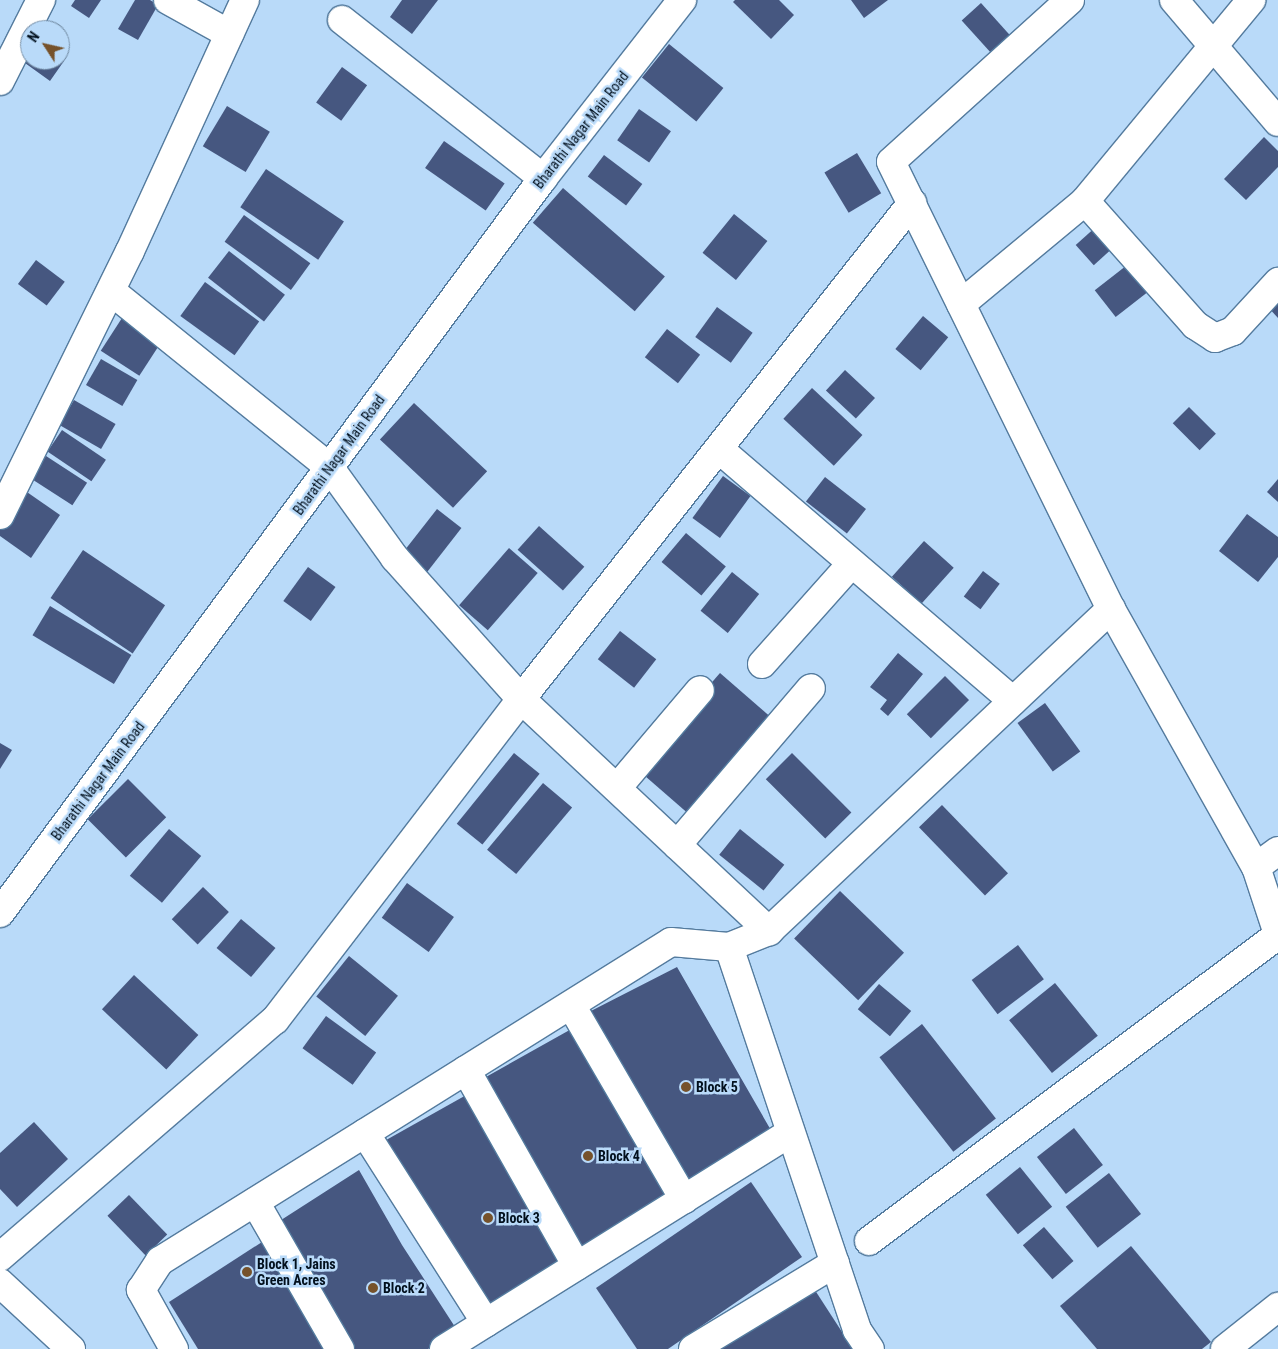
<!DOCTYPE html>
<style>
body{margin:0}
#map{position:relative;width:1278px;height:1349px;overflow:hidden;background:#b9daf9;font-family:"Roboto Condensed",sans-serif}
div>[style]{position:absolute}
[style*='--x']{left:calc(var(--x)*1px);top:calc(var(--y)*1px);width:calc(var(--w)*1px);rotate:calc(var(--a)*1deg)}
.building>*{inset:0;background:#465780;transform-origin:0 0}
.roads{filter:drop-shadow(1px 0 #547b9e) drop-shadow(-1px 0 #547b9e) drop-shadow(0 1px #547b9e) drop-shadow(0 -1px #547b9e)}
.minor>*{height:28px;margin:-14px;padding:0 14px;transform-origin:14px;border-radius:14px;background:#fff}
.dots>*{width:14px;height:14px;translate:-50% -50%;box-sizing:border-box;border:2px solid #b9daf9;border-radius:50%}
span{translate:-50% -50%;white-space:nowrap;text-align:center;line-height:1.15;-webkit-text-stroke:5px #b9daf9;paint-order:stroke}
.street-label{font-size:14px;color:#02101d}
.poi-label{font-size:14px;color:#02101d;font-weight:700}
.left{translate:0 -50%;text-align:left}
.north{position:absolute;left:20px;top:20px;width:50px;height:50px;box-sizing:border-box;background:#b9daf9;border:1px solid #7089a1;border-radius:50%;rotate:305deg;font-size:14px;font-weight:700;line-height:20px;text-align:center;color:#02101d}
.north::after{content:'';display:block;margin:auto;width:18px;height:22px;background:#76522b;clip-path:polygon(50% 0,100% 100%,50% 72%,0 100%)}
</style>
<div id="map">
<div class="building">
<div style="clip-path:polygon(75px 0,101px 0,89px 18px,71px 6px)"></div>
<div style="clip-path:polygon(135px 0,150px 0,158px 5px,138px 40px,118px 29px)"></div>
<div style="clip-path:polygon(402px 0,438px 0,412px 34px,390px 17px)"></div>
<div style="clip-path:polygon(735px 0,779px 0,794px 15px,771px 39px,733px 2px)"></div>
<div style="clip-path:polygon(851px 0,888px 0,864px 18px)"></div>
<div style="left:981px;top:3px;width:47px;height:26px;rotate:48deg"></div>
<div style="clip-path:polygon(30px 41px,30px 60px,60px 58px,64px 61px,50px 81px,18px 58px)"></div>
<div style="left:669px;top:44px;width:70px;height:43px;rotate:39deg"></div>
<div style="left:342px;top:67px;width:31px;height:44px;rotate:36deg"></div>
<div style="left:227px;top:106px;width:50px;height:47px;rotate:31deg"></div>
<div style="left:639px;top:109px;width:39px;height:38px;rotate:35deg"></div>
<div style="clip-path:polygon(1264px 137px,1278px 151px,1278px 167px,1246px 200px,1224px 179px)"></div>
<div style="left:444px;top:141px;width:74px;height:33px;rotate:35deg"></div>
<div style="left:857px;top:153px;width:47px;height:38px;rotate:59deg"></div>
<div style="left:604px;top:155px;width:48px;height:27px;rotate:37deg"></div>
<div style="left:266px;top:169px;width:94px;height:46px;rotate:34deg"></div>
<div style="left:563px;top:188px;width:135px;height:46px;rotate:41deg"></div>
<div style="left:734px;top:214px;width:43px;height:50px;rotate:39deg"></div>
<div style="left:244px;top:215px;width:82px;height:33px;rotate:36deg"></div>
<div style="left:1098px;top:225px;width:27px;height:30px;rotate:48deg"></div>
<div style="left:229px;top:251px;width:71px;height:34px;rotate:38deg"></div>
<div style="left:36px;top:260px;width:36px;height:30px;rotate:37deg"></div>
<div style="left:1131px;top:262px;width:34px;height:46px;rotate:52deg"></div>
<div style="left:205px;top:282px;width:67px;height:42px;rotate:36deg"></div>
<div style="clip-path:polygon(1278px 298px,1278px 318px,1268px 307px)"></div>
<div style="left:717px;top:307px;width:44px;height:37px;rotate:36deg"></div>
<div style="left:923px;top:316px;width:33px;height:43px;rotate:40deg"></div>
<div style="left:122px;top:318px;width:46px;height:39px;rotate:33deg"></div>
<div style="left:667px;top:329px;width:42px;height:36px;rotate:38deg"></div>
<div style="left:101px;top:359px;width:42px;height:30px;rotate:30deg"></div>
<div style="left:845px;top:370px;width:41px;height:28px;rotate:43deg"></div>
<div style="left:812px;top:388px;width:69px;height:42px;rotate:43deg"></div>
<div style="left:74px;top:400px;width:48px;height:29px;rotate:30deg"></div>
<div style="left:414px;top:403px;width:100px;height:50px;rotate:43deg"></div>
<div style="left:1189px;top:407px;width:38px;height:23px;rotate:45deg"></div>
<div style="left:62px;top:430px;width:53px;height:26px;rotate:34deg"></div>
<div style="left:46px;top:456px;width:49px;height:27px;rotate:33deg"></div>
<div style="left:723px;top:476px;width:34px;height:52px;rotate:36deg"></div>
<div style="left:825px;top:477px;width:52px;height:31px;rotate:38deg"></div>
<div style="clip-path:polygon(1278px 479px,1278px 502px,1267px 492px)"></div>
<div style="clip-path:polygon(24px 490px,60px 515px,31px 558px,0 536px,0 525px)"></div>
<div style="left:437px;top:509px;width:31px;height:62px;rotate:38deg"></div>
<div style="clip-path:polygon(1247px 514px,1278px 537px,1278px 557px,1258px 582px,1219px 551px)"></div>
<div style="left:539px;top:526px;width:61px;height:32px;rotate:42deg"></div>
<div style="left:686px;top:533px;width:52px;height:38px;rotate:40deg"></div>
<div style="left:924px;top:541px;width:40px;height:48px;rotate:42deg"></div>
<div style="left:509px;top:548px;width:38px;height:76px;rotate:41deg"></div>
<div style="left:83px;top:550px;width:99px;height:58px;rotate:34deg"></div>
<div style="left:308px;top:567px;width:34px;height:42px;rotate:36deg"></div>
<div style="left:983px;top:571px;width:21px;height:32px;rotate:37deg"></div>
<div style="left:732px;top:572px;width:35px;height:50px;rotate:39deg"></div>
<div style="left:50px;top:606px;width:95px;height:34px;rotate:31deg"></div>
<div style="left:620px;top:631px;width:46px;height:36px;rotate:38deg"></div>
<div style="clip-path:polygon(898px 653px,923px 674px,888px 716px,880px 709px,887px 700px,870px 687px)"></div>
<div style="left:720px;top:673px;width:72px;height:127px;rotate:41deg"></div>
<div style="left:945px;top:676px;width:34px;height:54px;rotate:45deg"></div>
<div style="left:1045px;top:703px;width:60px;height:34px;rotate:54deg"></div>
<div style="clip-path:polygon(0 743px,12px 750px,0 769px)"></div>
<div style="left:514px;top:753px;width:33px;height:91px;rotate:39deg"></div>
<div style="left:792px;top:753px;width:84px;height:37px;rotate:45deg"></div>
<div style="left:128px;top:779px;width:54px;height:57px;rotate:45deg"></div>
<div style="left:543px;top:783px;width:38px;height:87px;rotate:40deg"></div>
<div style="left:942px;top:805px;width:95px;height:32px;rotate:46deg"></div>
<div style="left:169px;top:829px;width:42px;height:61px;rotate:40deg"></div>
<div style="left:740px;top:829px;width:57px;height:33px;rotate:39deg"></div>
<div style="left:407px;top:883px;width:58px;height:43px;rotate:36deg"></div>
<div style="left:203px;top:887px;width:36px;height:45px;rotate:44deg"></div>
<div style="left:840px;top:891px;width:89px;height:66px;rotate:44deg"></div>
<div style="left:241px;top:919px;width:45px;height:38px;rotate:40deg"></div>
<div style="left:1018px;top:945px;width:43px;height:58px;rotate:53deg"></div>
<div style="left:349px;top:956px;width:63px;height:52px;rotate:39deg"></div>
<div style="clip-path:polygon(677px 967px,772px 1132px,573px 1257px,477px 1082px,575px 1027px,587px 1013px)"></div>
<div style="left:134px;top:975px;width:88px;height:47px;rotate:43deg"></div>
<div style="left:1055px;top:983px;width:68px;height:59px;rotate:51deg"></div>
<div style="left:879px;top:984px;width:42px;height:33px;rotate:40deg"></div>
<div style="left:326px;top:1016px;width:62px;height:40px;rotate:36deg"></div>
<div style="left:922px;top:1024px;width:120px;height:54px;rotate:52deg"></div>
<div style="clip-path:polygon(477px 1089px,568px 1265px,494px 1309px,379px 1144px)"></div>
<div style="clip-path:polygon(34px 1122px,68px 1159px,17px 1207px,0 1189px,0 1153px)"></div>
<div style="left:1074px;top:1128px;width:47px;height:47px;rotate:52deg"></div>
<div style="left:1020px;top:1167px;width:51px;height:44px;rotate:51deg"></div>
<div style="clip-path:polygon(359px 1170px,402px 1245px,457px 1330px,428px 1349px,351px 1349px,278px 1222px)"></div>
<div style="left:1109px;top:1173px;width:52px;height:55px;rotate:52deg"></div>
<div style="clip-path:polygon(751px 1182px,802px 1257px,668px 1349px,637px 1349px,596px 1288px)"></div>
<div style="left:129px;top:1195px;width:55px;height:30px;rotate:46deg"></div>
<div style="left:1044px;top:1227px;width:45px;height:28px;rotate:49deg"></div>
<div style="clip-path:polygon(262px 1242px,325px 1349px,198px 1349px,169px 1302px)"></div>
<div style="clip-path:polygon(1131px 1246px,1211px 1342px,1202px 1349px,1097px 1349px,1060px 1306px)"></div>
<div style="clip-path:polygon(811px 1284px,853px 1349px,712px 1349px)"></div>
</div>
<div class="roads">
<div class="minor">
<div style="--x:168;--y:0;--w:70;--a:29.1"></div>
<div style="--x:1070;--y:0;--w:241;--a:137.9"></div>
<div style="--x:891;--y:162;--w:498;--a:63.8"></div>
<div style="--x:1111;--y:609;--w:296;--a:60.7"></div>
<div style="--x:1256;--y:867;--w:71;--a:71.8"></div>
<div style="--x:1174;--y:0;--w:160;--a:49.6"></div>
<div style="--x:342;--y:20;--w:256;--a:38.2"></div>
<div style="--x:0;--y:81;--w:91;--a:-63.2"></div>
<div style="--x:1085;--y:201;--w:166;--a:48.4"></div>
<div style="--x:1195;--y:325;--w:24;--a:33"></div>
<div style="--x:1215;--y:338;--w:19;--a:-21"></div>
<div style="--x:1233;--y:331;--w:67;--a:-47.4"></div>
<div style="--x:111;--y:291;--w:282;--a:38.9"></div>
<div style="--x:330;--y:468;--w:111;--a:54.2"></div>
<div style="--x:395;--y:558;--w:189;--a:48.2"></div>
<div style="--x:521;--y:699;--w:340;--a:43.1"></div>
<div style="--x:961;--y:304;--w:161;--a:-39.7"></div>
<div style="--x:1085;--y:201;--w:261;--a:-50.4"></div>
<div style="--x:719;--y:449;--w:387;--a:40.6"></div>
<div style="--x:0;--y:515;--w:294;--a:-63.8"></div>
<div style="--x:130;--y:251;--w:276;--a:-65.4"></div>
<div style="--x:762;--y:664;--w:135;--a:-48.3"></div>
<div style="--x:617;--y:788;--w:128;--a:-49.7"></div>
<div style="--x:677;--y:845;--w:206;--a:-49.5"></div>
<div style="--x:1256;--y:867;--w:27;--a:-36"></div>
<div style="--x:0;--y:913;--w:914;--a:-53.54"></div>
<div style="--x:543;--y:178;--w:226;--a:-52"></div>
<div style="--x:729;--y:947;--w:404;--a:71.5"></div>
<div style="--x:857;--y:1330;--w:23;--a:56"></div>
<div style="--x:571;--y:1005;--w:225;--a:59.8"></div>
<div style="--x:466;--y:1070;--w:225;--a:60.5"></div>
<div style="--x:365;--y:1133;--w:225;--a:57.5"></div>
<div style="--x:255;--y:1202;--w:170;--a:60"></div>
<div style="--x:869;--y:1241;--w:511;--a:-36.8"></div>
<div style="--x:0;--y:1257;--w:363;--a:-40.8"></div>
<div style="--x:275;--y:1020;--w:404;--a:-52.5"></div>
<div style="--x:521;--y:699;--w:632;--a:-51.75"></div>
<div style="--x:0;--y:1283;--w:97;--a:42.9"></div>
<div style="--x:174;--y:1349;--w:68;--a:-119.2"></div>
<div style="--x:141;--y:1290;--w:35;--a:-57"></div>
<div style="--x:160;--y:1261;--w:602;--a:-31.98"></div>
<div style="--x:671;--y:942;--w:58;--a:4.9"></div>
<div style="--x:729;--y:947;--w:43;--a:-21.8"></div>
<div style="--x:769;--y:931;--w:470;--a:-43.3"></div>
<div style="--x:444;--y:1349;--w:408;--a:-32"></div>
<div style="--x:693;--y:1349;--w:166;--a:-31.2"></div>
<div style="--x:1225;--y:1349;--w:68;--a:-38.4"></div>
</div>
</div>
<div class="dots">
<div style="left:686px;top:1087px;background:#76522b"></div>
<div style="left:588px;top:1156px;background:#76522b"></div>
<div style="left:488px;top:1218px;background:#76522b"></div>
<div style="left:247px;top:1272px;background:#76522b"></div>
<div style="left:373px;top:1288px;background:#76522b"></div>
</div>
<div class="street-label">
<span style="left:581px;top:130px;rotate:-52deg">Bharathi Nagar Main Road</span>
<span style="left:339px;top:455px;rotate:-54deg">Bharathi Nagar Main Road</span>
<span style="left:98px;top:781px;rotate:-53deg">Bharathi Nagar Main Road</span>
</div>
<div class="poi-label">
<span class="left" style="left:696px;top:1087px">Block 5</span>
<span class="left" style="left:598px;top:1156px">Block 4</span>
<span class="left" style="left:498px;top:1218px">Block 3</span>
<span class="left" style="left:257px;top:1272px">Block 1, Jains<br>Green Acres</span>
<span class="left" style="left:383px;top:1288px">Block 2</span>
</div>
<div class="north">N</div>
</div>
